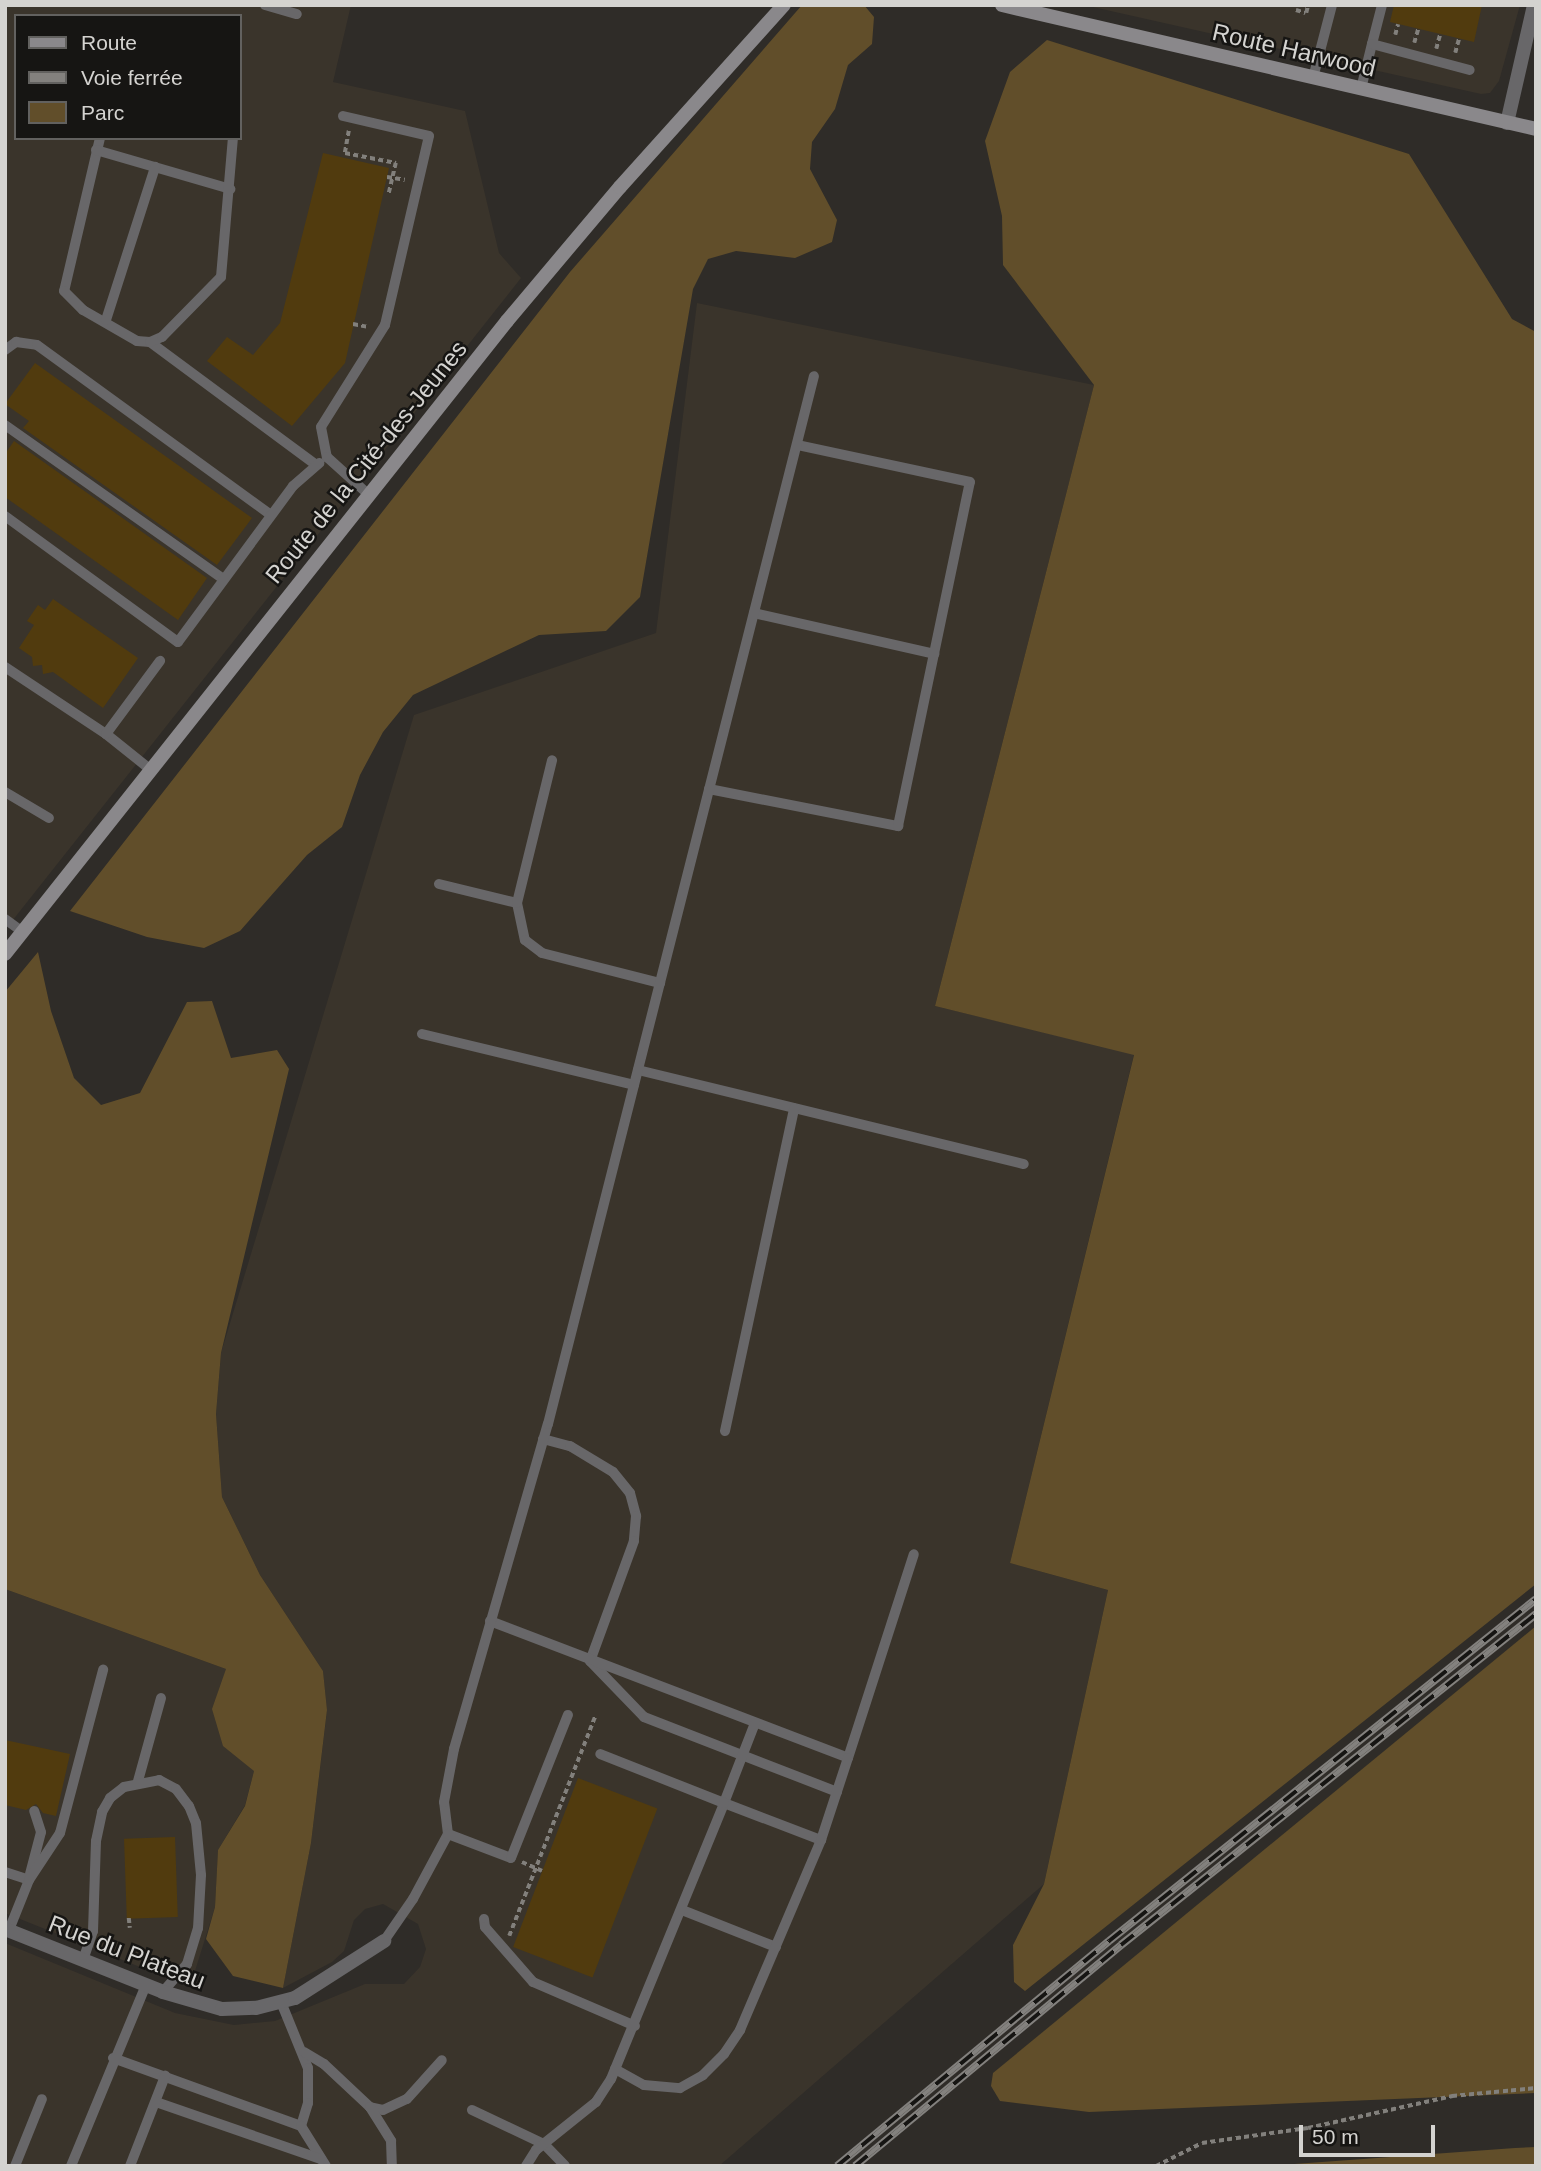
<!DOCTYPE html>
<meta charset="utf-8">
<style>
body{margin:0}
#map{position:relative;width:1541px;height:2171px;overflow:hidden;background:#2f2c28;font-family:Helvetica,sans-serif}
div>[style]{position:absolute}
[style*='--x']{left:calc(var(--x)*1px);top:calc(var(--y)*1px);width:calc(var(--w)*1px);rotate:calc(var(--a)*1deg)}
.built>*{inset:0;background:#3a342b}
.green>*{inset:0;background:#614e2a}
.building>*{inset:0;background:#513b0e;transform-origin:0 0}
.path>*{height:3.5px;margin-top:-1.75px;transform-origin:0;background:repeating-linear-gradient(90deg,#82807c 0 5px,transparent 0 8.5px)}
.service>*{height:10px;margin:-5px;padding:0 5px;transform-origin:5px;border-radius:5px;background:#686769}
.minor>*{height:14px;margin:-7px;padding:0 7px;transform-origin:7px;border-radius:7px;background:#686769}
.tertiary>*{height:14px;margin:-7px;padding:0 7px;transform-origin:7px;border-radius:7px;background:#686769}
.secondary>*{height:14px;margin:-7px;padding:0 7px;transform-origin:7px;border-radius:7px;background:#8a888b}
.rail>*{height:8px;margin-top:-4px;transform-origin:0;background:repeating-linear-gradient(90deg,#161513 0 16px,#83817e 0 32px);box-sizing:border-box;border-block:2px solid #83817e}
span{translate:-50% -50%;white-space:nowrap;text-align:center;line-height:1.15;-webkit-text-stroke:5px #161513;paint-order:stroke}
.street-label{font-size:24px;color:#d4d3d0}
.frame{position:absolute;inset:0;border:7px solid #d4d3d0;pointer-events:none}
.legend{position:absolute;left:14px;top:14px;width:228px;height:126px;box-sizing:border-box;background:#161513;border:2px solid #62615f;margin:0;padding:9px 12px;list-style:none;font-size:21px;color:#d4d3d0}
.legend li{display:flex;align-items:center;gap:14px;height:35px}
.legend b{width:35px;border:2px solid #62615f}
.scale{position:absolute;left:1299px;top:2125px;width:136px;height:32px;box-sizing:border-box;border:4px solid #d4d3d0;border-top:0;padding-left:9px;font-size:21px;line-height:24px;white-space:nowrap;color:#d4d3d0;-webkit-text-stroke:5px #161513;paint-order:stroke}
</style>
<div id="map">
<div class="built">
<div style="clip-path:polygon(evenodd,5px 5px,351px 5px,333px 82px,465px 111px,499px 253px,521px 278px,5px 930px,5px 5px,16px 16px,240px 16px,240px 138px,16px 138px,16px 16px)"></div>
<div style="clip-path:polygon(1084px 5px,1520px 5px,1499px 81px,1490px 93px,1481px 94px)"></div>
<div style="clip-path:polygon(697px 303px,1094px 385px,935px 1006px,1134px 1054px,1010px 1563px,1108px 1590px,1044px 1884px,719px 2166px,5px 2166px,5px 1943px,175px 2013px,234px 2025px,275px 2021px,365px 1984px,404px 1984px,420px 1967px,426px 1949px,418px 1924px,383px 1904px,365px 1909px,354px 1920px,344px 1951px,332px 1962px,283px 1988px,311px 1843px,327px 1711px,323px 1671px,260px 1575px,222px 1497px,216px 1414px,221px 1353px,414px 715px,656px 633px)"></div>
<div style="clip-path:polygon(5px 1589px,226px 1669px,254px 1771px,245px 1805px,218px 1850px,215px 1907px,190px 1987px,5px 1913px)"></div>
</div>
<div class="green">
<div style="clip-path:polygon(802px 5px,864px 5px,874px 17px,872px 44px,848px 65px,835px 109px,812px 142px,810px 169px,837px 220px,832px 242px,795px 258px,736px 251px,708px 259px,693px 289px,640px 597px,606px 631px,539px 635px,413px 695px,383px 732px,360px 775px,342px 827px,307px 855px,240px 931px,204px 948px,147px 937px,70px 911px,570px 272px)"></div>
<div style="clip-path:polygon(1047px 40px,1409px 154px,1512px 319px,1536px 332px,1536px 1584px,1025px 1991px,1014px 1982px,1013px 1945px,1044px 1884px,1108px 1590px,1010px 1563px,1134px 1055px,935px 1006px,1094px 385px,1003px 265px,1002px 216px,985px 141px,1010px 72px)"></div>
<div style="clip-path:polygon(38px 952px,51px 1011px,74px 1078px,101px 1105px,140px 1093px,187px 1002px,212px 1001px,231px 1058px,277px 1050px,289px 1069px,221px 1353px,216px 1414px,222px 1497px,260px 1575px,323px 1671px,327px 1710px,311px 1843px,283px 1988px,233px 1976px,206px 1939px,215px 1907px,218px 1850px,245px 1806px,254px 1771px,223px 1746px,212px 1709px,226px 1669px,5px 1589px,5px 992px)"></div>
<div style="clip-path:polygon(1536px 1626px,1536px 2093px,1089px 2112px,1000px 2101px,991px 2086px,993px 2073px)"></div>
<div style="clip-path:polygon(1536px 2147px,1536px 2166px,1266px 2166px,1515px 2148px)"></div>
</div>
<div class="building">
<div style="clip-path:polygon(1394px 5px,1482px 5px,1474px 42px,1390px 22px)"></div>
<div style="clip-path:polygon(323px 153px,389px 168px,345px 363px,292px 426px,207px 361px,227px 337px,253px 355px,280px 323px)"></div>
<div style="clip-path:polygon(35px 363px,252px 518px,217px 565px,23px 428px,29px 421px,5px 404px)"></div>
<div style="clip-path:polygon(14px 441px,207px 578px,178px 620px,5px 497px,5px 454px)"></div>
<div style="clip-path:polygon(53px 599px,138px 658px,103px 708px,53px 672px,43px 674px,42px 665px,33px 666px,32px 657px,19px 648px,34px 625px,27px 621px,38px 605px,45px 610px)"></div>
<div style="clip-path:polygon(5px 1740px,70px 1754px,56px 1816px,43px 1813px,36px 1804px,26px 1810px,5px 1805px)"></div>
<div style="left:578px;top:1778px;width:85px;height:181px;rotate:21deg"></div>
<div style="left:175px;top:1837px;width:80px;height:51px;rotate:88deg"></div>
</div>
<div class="path">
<div style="--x:1296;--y:10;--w:10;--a:17"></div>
<div style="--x:1306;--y:13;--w:8;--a:-76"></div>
<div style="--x:1395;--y:35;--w:11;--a:-75"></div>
<div style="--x:1414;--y:43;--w:15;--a:-74"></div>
<div style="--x:1436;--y:49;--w:16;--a:-75"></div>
<div style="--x:1455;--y:53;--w:16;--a:-75"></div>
<div style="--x:349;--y:131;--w:22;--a:100"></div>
<div style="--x:345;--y:153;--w:52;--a:11.1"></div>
<div style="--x:396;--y:163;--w:32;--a:103"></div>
<div style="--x:387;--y:177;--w:18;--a:9"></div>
<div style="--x:353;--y:324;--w:15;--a:11"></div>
<div style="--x:522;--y:1862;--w:22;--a:24"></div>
<div style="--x:129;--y:1918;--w:10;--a:84"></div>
<div style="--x:509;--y:1936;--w:235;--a:-68.6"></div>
<div style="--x:1156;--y:2166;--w:51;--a:-26.6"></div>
<div style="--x:1202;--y:2143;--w:107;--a:-8.1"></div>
<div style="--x:1308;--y:2128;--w:148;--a:-12.5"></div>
<div style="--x:1452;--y:2096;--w:84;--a:-5.4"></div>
</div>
<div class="service">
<div style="--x:265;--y:5;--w:33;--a:16"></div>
<div style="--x:1372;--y:44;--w:40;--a:-75.6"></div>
<div style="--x:1313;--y:78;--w:75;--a:-75.4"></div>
<div style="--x:1361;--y:89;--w:46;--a:-76.3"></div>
<div style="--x:1372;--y:44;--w:101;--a:14.9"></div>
<div style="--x:343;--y:116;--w:88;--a:13.1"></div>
<div style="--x:429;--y:136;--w:194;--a:103.1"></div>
<div style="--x:385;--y:325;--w:120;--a:122.1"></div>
<div style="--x:321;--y:427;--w:31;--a:79"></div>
<div style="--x:327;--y:457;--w:55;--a:42.1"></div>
<div style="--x:100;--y:138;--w:157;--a:103.2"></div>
<div style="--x:64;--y:291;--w:27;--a:45"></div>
<div style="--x:83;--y:310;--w:62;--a:29.9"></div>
<div style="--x:137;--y:341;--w:13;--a:4"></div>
<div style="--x:150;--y:342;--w:207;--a:36.5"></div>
<div style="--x:96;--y:150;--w:140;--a:16.2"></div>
<div style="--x:106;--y:320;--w:161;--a:-72.2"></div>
<div style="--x:150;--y:342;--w:13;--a:-23"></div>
<div style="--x:162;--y:337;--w:84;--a:-45.5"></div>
<div style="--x:221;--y:277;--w:140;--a:-85.1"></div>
<div style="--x:5;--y:350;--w:14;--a:-36"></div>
<div style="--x:16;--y:342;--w:21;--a:8"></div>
<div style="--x:37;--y:345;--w:289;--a:36"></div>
<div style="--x:5;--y:425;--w:267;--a:35.2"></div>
<div style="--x:5;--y:516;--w:214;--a:36.1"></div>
<div style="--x:178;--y:642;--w:194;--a:-53.6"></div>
<div style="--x:293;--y:486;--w:35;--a:-41"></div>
<div style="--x:754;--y:613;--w:185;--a:12.8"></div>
<div style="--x:5;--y:667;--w:121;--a:33.6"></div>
<div style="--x:151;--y:770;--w:58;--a:-141.3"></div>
<div style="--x:106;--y:734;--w:91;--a:-53.5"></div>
<div style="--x:709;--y:789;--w:193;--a:11.1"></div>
<div style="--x:898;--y:826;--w:351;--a:-78.2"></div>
<div style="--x:970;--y:482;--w:177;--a:-167.9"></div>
<div style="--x:5;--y:792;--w:51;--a:30.6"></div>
<div style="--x:439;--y:884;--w:80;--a:13.7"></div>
<div style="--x:517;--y:903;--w:38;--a:78"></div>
<div style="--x:525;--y:940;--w:21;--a:37"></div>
<div style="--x:542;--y:953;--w:122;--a:14.3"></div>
<div style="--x:517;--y:903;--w:147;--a:-76.2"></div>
<div style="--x:5;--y:919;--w:22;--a:36"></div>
<div style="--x:422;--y:1034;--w:218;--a:13.5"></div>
<div style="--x:638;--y:1070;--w:397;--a:13.7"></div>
<div style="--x:725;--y:1431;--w:330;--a:-77.9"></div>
<div style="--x:543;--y:1439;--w:28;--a:15"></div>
<div style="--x:570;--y:1446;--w:50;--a:31.2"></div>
<div style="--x:613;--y:1472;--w:27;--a:51"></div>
<div style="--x:630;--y:1493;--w:24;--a:75"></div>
<div style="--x:636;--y:1516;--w:25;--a:95"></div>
<div style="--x:634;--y:1541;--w:128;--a:110.1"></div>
<div style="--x:590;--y:1661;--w:78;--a:46"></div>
<div style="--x:644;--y:1717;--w:207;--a:21.2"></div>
<div style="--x:490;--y:1621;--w:383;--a:20.9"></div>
<div style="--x:848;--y:1758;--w:214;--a:-72.1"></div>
<div style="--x:755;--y:1723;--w:86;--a:111.2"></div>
<div style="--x:724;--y:1803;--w:104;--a:20.9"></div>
<div style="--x:138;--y:1781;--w:86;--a:-74.5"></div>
<div style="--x:448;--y:1834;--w:32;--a:-97"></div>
<div style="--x:444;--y:1802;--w:54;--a:-79.3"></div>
<div style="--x:454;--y:1749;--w:338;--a:-73.9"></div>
<div style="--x:548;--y:1424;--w:1081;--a:-75.76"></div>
<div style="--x:5;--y:1872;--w:25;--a:18"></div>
<div style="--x:29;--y:1880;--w:54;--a:111.8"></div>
<div style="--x:30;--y:1874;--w:43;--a:-75.3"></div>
<div style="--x:41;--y:1832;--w:22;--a:-108"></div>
<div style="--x:29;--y:1880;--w:56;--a:-56.6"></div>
<div style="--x:60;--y:1833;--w:169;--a:-75.2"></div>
<div style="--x:682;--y:1910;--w:101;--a:21.5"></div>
<div style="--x:484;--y:1919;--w:8;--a:83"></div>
<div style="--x:485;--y:1927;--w:73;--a:48.9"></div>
<div style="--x:533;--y:1982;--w:111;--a:23.3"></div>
<div style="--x:384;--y:1941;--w:51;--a:-55.4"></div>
<div style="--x:413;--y:1899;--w:74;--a:-61.7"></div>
<div style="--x:448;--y:1834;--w:67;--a:20.9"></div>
<div style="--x:511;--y:1858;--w:154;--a:-68.3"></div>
<div style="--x:83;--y:1960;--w:31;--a:-71"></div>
<div style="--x:93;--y:1931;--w:90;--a:-88.1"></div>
<div style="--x:96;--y:1841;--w:30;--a:-78"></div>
<div style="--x:102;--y:1812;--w:16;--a:-60"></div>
<div style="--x:110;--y:1798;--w:18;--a:-38"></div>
<div style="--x:124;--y:1787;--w:36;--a:-11"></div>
<div style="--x:159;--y:1780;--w:19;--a:28"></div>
<div style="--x:176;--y:1789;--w:21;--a:53"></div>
<div style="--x:189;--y:1806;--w:18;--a:68"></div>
<div style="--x:196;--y:1823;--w:52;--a:84.5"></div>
<div style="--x:201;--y:1875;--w:53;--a:93.2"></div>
<div style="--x:198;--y:1928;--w:38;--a:107"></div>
<div style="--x:187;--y:1964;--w:37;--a:131"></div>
<div style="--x:281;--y:2002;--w:71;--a:67.8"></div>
<div style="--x:308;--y:2068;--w:35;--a:90"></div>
<div style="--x:308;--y:2103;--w:24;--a:107"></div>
<div style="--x:304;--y:2052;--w:23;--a:31"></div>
<div style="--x:324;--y:2064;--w:63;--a:43.1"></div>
<div style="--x:370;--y:2107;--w:13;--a:13"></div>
<div style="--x:383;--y:2110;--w:26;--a:-25"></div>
<div style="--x:407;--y:2099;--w:52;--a:-48.1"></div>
<div style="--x:113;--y:2058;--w:200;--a:19.9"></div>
<div style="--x:301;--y:2126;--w:47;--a:58"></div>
<div style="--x:615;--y:2069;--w:33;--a:29"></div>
<div style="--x:644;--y:2085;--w:36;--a:5"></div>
<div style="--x:680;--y:2088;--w:26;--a:-29"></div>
<div style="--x:703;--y:2075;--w:30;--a:-45"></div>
<div style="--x:724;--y:2054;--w:29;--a:-56"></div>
<div style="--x:740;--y:2030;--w:207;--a:-66.9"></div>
<div style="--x:821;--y:1840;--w:86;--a:-71.8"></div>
<div style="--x:156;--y:2102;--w:175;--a:19.1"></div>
<div style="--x:370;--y:2107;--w:40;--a:58"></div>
<div style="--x:391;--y:2141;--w:25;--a:88"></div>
<div style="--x:472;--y:2110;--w:80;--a:25.3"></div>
<div style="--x:544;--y:2144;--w:30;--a:46"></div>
<div style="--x:15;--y:2166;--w:72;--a:-68.1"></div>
<div style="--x:71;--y:2166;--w:196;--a:-67.5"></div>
<div style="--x:130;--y:2166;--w:97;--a:-68.7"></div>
<div style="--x:526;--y:2166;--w:19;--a:-58"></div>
<div style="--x:536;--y:2150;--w:77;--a:-38.7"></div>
<div style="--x:596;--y:2102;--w:27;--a:-57"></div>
<div style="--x:611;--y:2079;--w:298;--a:-67.7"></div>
<div style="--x:724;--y:1803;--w:133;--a:-158.4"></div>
</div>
<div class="minor">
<div style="--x:5;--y:1929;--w:170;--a:21.7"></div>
<div style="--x:163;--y:1992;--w:61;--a:16.1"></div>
<div style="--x:222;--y:2009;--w:34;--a:-2"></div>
<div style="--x:256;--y:2008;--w:40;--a:-14.4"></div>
<div style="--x:295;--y:1998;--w:106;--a:-32.6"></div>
</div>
<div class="tertiary">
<div style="--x:1507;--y:123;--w:121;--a:-77.1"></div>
</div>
<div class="secondary">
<div style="--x:1002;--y:5;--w:548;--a:13.07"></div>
<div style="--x:5;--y:954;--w:808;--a:-51.58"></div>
<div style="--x:507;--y:321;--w:175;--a:-49.9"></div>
<div style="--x:620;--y:187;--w:245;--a:-48"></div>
</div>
<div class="rail">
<div style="--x:837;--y:2166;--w:353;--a:-39.6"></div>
<div style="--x:1109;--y:1941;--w:547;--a:-38.69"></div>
<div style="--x:855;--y:2166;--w:346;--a:-39.7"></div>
<div style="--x:1121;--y:1945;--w:531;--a:-38.58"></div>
</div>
<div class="street-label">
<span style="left:1294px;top:50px;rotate:13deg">Route Harwood</span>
<span style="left:366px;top:462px;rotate:-51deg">Route de la Cité-des-Jeunes</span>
<span style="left:127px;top:1952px;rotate:21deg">Rue du Plateau</span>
</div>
<div class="frame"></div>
<ul class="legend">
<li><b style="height:9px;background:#8a888b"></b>Route</li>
<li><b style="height:9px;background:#83817e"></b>Voie ferrée</li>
<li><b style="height:19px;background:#614e2a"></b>Parc</li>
</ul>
<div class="scale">50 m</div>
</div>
